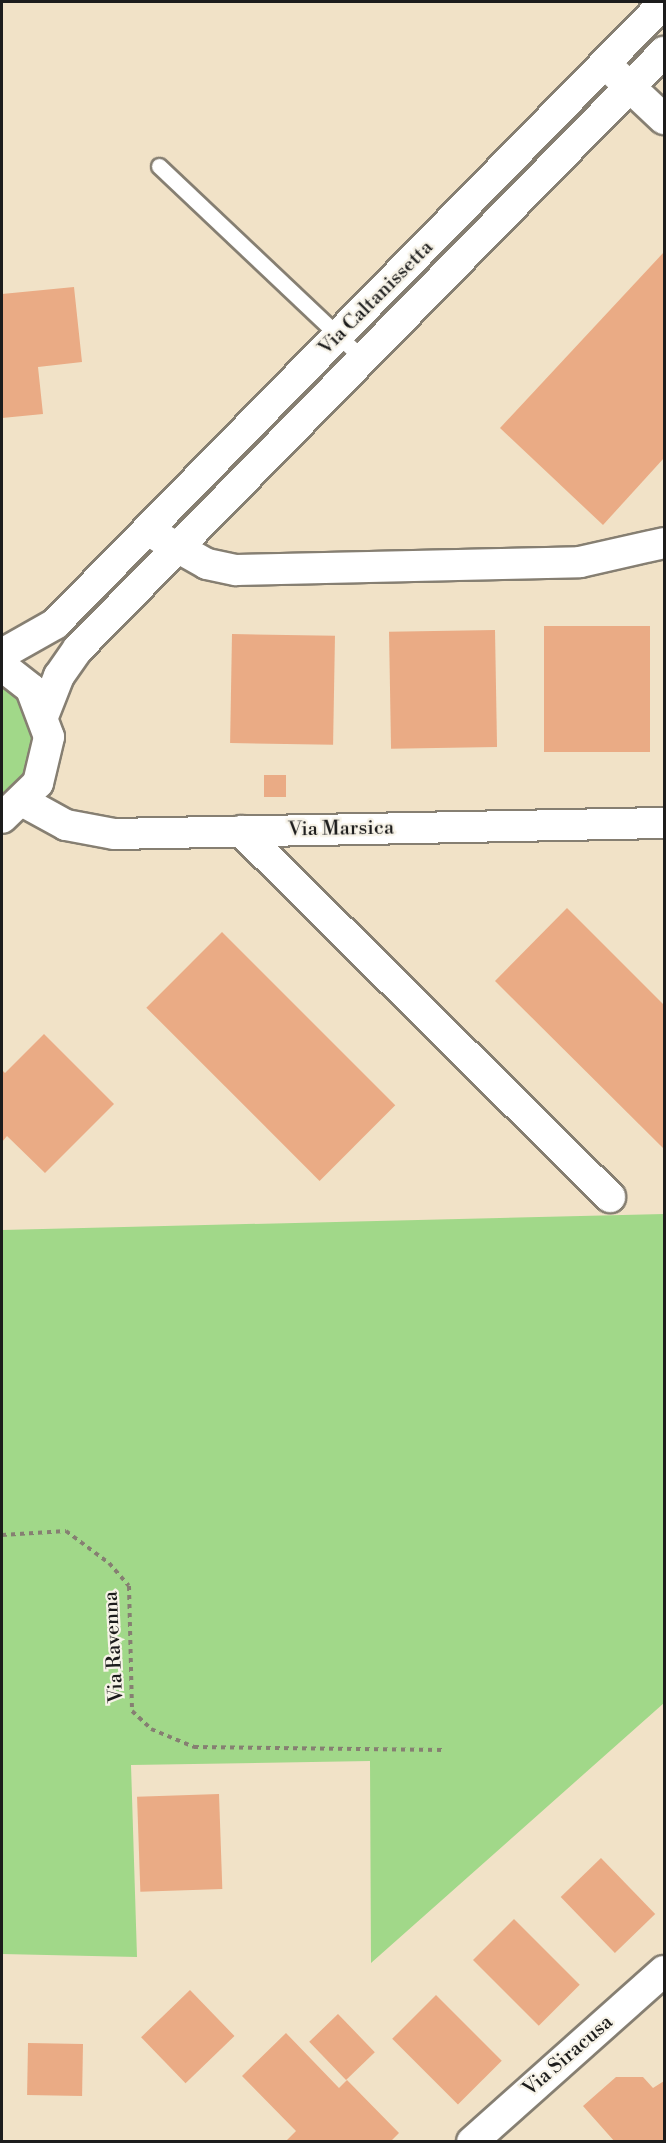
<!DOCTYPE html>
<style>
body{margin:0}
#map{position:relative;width:666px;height:2143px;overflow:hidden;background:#f1e2c7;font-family:"Libre Bodoni",serif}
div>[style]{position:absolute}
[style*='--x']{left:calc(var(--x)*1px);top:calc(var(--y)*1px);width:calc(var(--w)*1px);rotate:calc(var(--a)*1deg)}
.green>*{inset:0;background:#a1d889}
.building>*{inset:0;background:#eaab85;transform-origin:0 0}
.path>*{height:4px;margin-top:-2px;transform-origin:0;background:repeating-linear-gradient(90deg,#867f72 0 4.5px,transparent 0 9px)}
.roads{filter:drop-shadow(2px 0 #867f72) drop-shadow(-2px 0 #867f72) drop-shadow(0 2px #867f72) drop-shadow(0 -2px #867f72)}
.lane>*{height:15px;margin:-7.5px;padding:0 7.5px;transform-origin:7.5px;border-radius:7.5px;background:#fff}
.street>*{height:30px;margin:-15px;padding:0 15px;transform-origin:15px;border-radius:15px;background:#fff}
span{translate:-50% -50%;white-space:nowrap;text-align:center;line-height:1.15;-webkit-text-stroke:4.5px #f7f3e8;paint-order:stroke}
.street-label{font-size:20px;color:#1c1c1c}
.frame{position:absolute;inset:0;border:3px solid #1c1c1c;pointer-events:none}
</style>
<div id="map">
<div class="green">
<div style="clip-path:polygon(2px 683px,19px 699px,33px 738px,25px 775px,2px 799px)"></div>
<div style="clip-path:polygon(664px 1214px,664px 1703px,371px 1963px,370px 1761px,131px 1765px,137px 1957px,2px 1954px,2px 1230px)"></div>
</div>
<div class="building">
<div style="clip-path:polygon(664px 252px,664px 458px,603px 525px,500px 428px)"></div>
<div style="clip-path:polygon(74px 287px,82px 362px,38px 367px,43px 414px,2px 418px,2px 294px)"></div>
<div style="left:544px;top:626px;width:106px;height:126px"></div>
<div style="left:495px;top:630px;width:117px;height:106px;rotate:89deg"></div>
<div style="left:232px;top:634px;width:103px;height:109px;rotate:1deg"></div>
<div style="left:286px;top:775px;width:22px;height:22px;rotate:90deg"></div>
<div style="clip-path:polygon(567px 908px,664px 1005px,664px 1149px,495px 981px)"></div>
<div style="left:222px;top:932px;width:245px;height:107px;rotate:45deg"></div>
<div style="clip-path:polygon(44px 1034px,114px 1104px,45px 1173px,7px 1136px,2px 1142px,2px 1070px,5px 1073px)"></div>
<div style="left:219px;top:1794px;width:95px;height:82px;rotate:88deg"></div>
<div style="left:601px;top:1858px;width:78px;height:56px;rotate:46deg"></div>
<div style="left:514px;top:1919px;width:93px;height:58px;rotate:45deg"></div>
<div style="left:190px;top:1990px;width:64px;height:68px;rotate:46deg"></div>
<div style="left:436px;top:1995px;width:93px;height:62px;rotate:45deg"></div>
<div style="left:338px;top:2014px;width:53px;height:40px;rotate:46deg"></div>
<div style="clip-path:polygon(286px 2033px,339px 2088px,347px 2080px,399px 2133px,390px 2142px,285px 2142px,296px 2131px,242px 2076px)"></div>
<div style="left:28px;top:2043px;width:55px;height:52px;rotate:1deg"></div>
<div style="clip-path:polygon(616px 2077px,643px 2077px,653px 2088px,664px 2081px,664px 2142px,615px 2142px,583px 2106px)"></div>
</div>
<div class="path">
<div style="--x:2;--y:1535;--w:64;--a:-3.6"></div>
<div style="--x:66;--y:1531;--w:54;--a:36.7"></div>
<div style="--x:109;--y:1563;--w:30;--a:49"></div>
<div style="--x:129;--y:1586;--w:125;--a:88.6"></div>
<div style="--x:132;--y:1711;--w:26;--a:43"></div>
<div style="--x:151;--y:1729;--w:47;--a:22.7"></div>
<div style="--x:194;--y:1747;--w:250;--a:0.7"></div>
</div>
<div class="roads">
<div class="lane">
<div style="--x:159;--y:166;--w:279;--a:43.4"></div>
</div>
<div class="street">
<div style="--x:616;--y:74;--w:66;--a:43.2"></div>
<div style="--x:159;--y:537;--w:55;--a:29.4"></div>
<div style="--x:207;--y:564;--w:30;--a:12"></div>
<div style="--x:236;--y:570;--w:344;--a:-1.3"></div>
<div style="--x:580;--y:562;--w:86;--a:-12.7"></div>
<div style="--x:2;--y:654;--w:61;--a:-29.5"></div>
<div style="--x:55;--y:624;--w:870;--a:-45.56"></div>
<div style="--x:2;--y:666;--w:37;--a:38"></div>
<div style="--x:31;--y:689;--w:51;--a:69.4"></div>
<div style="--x:49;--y:737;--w:47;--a:103.4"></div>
<div style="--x:38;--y:783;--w:50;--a:135.8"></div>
<div style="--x:44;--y:714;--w:41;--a:-68.5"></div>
<div style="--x:59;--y:676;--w:33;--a:-55"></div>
<div style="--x:78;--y:649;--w:837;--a:-45.53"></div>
<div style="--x:24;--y:802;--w:48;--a:28.7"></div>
<div style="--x:66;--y:825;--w:49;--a:10.6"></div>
<div style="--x:114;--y:834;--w:550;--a:-1.15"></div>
<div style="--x:241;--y:831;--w:520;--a:44.77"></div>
<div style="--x:472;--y:2142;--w:257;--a:-41.7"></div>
</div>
</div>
<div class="street-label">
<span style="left:376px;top:298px;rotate:-45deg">Via Caltanissetta</span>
<span style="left:341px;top:829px;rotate:-1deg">Via Marsica</span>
<span style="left:114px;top:1647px;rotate:-93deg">Via Ravenna</span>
<span style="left:568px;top:2056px;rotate:-41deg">Via Siracusa</span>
</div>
<div class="frame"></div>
</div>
